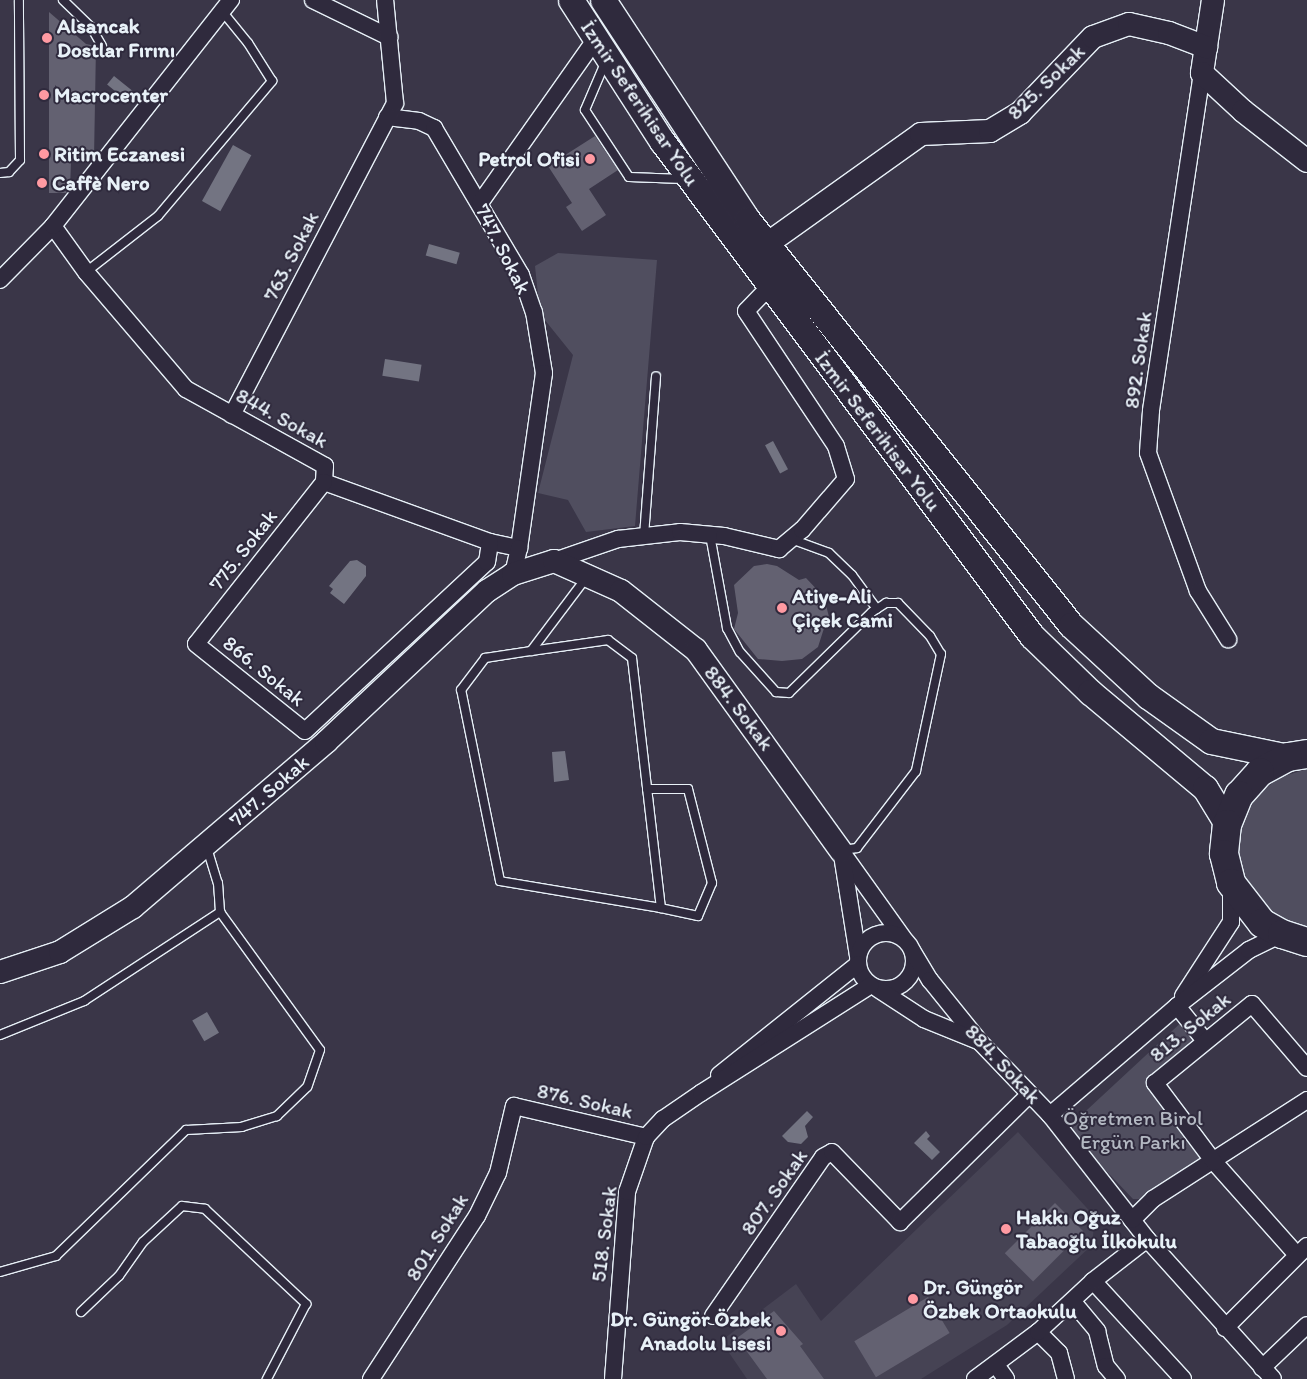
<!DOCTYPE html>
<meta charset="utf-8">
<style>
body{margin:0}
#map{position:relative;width:1307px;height:1379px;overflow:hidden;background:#3a3648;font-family:Itim,sans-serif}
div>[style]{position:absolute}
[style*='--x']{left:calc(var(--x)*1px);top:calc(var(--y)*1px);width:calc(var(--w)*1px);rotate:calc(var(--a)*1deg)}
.built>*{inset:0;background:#464354}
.green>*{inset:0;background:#504e5f}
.water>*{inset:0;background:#737482;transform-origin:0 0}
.building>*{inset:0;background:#636171;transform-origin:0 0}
.roads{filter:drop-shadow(1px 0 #e8f1f8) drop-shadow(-1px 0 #e8f1f8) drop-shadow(0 1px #e8f1f8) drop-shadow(0 -1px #e8f1f8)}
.lane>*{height:8px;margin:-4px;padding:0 4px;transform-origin:4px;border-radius:4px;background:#2f2a3d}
.street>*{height:16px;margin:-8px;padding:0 8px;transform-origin:8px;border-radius:8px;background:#2f2a3d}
.street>.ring{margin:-8px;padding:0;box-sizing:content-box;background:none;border:16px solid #2f2a3d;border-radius:50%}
.secondary>*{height:22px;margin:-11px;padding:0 11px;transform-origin:11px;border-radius:11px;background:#2f2a3d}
.primary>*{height:25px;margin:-12.5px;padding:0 12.5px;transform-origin:12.5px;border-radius:12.5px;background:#2f2a3d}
.highway>*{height:28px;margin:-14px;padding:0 14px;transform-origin:14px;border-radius:14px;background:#2f2a3d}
.dots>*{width:14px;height:14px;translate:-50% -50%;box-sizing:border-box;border:2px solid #2f2a3d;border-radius:50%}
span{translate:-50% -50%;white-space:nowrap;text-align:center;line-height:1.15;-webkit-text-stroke:4px #2f2a3d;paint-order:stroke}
.poi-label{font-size:21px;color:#e8f1f8;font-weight:700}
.left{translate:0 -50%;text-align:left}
.right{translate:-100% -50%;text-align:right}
.street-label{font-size:21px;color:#e8f1f8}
.park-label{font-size:21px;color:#b3b8c2}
</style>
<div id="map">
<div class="built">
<div style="clip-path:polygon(1018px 1132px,1095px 1217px,1092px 1245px,1007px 1325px,921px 1379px,747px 1379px,721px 1341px,796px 1284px,821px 1321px)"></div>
</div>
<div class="green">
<div style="clip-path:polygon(558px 253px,657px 260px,635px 526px,586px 532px,568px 500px,538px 493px,573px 355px,540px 314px,535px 266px)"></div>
<div style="clip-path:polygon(1307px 769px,1307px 926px,1294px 924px,1272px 912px,1254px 895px,1242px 873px,1238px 848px,1243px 820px,1257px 796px,1278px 778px)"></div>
<div style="clip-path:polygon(1186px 1018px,1202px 1037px,1156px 1074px,1214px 1162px,1153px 1199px,1133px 1199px,1072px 1135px,1074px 1122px)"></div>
</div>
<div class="water">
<div style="left:114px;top:76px;width:26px;height:11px;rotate:39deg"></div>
<div style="left:233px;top:145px;width:21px;height:64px;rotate:29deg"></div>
<div style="left:429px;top:244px;width:32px;height:12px;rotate:16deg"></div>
<div style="left:385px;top:359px;width:37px;height:17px;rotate:9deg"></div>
<div style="left:773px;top:441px;width:32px;height:9px;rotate:62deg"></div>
<div style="clip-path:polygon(357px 560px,366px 566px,366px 576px,344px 604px,330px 593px,333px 589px,329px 586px,350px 561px)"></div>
<div style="clip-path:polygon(565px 751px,569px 780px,554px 782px,552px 752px)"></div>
<div style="left:207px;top:1012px;width:24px;height:17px;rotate:60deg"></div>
<div style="clip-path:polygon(807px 1111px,813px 1117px,805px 1126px,808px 1137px,801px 1144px,788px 1142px,782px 1136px)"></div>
<div style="clip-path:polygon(926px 1131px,930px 1136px,927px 1139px,940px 1152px,932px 1160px,914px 1143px)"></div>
</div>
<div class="building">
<div style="clip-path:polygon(49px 12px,86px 44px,96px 46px,94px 158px,91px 162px,71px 162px,70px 188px,66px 193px,49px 193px)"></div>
<div style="clip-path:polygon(595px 136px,618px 170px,589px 189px,606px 215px,582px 231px,566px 207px,572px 203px,548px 166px)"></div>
<div style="clip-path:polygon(767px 564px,777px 566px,799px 580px,806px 578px,824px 597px,830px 621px,826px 622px,818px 647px,802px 659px,782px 661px,758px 659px,734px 629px,738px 613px,734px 585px,754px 566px)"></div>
<div style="left:1055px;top:1203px;width:40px;height:71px;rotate:45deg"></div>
<div style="left:928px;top:1297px;width:42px;height:86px;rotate:59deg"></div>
<div style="clip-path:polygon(774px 1311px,803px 1344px,800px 1346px,824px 1379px,767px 1379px,737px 1338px)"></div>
</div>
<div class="roads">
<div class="lane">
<div style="--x:63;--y:0;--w:39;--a:44"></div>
<div style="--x:91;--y:27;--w:22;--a:60"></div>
<div style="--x:605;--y:63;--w:51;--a:113.1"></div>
<div style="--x:585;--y:110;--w:80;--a:56.7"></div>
<div style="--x:629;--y:177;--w:54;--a:2.1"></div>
<div style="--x:0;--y:173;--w:9;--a:-6"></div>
<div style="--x:9;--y:172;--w:16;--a:-47"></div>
<div style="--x:20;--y:160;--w:160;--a:-90.4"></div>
<div style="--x:86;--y:272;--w:91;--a:-37.9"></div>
<div style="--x:158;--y:216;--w:177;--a:-49.8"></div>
<div style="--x:272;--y:81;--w:45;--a:-122.3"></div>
<div style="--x:248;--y:43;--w:41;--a:-129.1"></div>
<div style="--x:710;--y:535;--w:95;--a:79.6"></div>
<div style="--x:727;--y:628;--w:27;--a:62"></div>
<div style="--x:740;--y:652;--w:54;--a:48"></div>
<div style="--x:776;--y:692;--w:13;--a:4"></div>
<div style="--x:789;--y:693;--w:116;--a:-44.3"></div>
<div style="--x:872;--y:612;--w:17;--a:-33"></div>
<div style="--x:886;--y:603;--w:12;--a:0"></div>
<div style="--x:898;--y:603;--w:46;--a:45.9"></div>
<div style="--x:930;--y:636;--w:21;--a:59"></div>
<div style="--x:941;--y:654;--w:120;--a:102.1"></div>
<div style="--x:916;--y:771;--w:97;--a:127.5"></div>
<div style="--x:857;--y:848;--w:14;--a:172"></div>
<div style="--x:644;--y:536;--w:160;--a:-85.7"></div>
<div style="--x:791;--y:539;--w:40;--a:20.2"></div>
<div style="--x:829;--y:553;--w:32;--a:44"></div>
<div style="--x:852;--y:575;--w:42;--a:53.7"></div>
<div style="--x:531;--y:651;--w:78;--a:-8.1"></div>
<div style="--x:608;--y:640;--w:30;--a:37"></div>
<div style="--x:632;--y:658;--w:252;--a:83.4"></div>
<div style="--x:661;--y:908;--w:163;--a:-170.5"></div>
<div style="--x:500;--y:881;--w:195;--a:-101.5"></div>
<div style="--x:461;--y:690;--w:40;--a:-53"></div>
<div style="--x:485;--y:658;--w:47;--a:-8.7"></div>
<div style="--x:531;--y:651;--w:91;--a:-53"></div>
<div style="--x:647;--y:789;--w:41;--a:0"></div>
<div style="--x:688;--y:789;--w:97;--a:75.7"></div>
<div style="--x:712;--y:883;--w:36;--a:113"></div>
<div style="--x:698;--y:916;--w:38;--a:-168"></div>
<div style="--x:207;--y:848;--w:37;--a:73"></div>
<div style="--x:218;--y:883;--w:29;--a:86"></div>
<div style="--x:0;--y:1035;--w:91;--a:-22"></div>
<div style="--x:84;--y:1001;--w:163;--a:-33.2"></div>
<div style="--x:220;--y:912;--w:170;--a:54.1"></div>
<div style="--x:320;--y:1050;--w:39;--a:109"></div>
<div style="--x:307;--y:1087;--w:42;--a:136"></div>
<div style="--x:277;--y:1116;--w:37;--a:163"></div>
<div style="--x:242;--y:1127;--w:56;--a:176.9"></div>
<div style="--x:186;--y:1130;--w:181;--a:135.9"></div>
<div style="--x:56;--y:1256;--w:58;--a:164.1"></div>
<div style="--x:81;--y:1312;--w:52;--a:-43.5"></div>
<div style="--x:119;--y:1276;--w:42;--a:-54.8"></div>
<div style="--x:143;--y:1242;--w:53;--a:-42.7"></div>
<div style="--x:182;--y:1206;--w:23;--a:7"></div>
<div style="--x:205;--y:1209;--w:139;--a:43.2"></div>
<div style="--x:306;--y:1304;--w:85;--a:117.5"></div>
</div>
<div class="street">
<div style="--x:313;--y:0;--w:85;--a:26"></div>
<div style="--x:1202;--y:73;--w:342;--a:98.6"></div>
<div style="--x:1151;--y:411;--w:42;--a:94.1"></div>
<div style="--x:1148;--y:453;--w:147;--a:70.1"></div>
<div style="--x:1198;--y:591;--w:57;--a:58"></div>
<div style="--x:387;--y:117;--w:32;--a:7"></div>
<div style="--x:419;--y:121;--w:17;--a:25"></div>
<div style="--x:434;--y:128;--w:171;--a:59.4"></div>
<div style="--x:521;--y:275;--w:39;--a:71"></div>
<div style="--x:534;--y:312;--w:62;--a:80.7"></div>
<div style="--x:544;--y:373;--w:177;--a:98.1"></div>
<div style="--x:480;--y:203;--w:199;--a:-54.8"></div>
<div style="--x:53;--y:226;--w:57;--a:54.3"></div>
<div style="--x:86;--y:272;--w:154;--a:49.5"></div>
<div style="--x:186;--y:389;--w:159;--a:29"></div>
<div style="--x:325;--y:466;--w:16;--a:94"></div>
<div style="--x:324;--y:482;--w:177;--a:19.9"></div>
<div style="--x:490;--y:542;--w:30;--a:12"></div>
<div style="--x:519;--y:548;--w:27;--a:103"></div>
<div style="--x:0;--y:280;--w:76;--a:-45.5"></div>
<div style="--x:53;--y:226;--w:288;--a:-51.8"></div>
<div style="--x:232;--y:415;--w:352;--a:-62.4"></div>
<div style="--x:395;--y:103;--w:103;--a:-95.5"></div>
<div style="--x:324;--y:482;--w:206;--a:128.3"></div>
<div style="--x:196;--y:644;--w:139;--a:38.6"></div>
<div style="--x:305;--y:731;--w:248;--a:-42.9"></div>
<div style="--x:487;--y:562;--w:20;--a:-81"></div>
<div style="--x:554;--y:561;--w:68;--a:-19"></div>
<div style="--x:618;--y:539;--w:62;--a:-6.4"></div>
<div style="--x:680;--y:532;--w:44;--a:5.2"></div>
<div style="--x:724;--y:536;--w:57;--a:13.3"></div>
<div style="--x:779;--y:549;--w:30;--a:-40"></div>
<div style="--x:802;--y:530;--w:67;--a:-49.2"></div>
<div style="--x:846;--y:479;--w:34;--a:-107"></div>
<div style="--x:836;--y:446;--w:162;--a:-123.7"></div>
<div style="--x:746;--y:311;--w:33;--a:-46"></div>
<div style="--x:841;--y:851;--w:108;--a:54.4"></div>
<div style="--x:842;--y:855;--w:102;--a:81"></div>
<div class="ring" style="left:858px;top:933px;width:40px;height:40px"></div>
<div style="--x:913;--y:952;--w:33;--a:59"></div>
<div style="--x:930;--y:980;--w:80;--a:51.1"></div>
<div style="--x:980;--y:1042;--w:101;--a:46.2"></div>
<div style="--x:1050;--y:1115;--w:157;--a:52"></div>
<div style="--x:1147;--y:1239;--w:188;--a:48"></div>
<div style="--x:878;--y:989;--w:55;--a:33.1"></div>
<div style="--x:924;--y:1019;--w:58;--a:22.2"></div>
<div style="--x:1183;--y:996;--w:88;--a:-57"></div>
<div style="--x:1231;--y:922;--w:37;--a:-90"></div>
<div style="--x:1177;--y:1006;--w:45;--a:51.3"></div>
<div style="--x:719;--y:1075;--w:178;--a:-38.6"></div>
<div style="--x:1050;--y:1115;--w:167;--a:-40.6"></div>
<div style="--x:1177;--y:1006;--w:91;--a:-37.9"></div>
<div style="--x:1249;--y:950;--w:37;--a:-26"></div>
<div style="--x:1132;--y:1220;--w:30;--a:-45"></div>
<div style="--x:1153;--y:1199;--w:183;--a:-32.7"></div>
<div style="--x:1297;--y:1255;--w:125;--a:-131.7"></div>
<div style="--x:1214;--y:1162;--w:99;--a:-126.8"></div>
<div style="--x:1155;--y:1083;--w:125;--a:-39.2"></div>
<div style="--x:1252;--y:1004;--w:84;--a:49.3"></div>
<div style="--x:1093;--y:1281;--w:133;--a:47.4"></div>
<div style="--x:1073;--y:1302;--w:38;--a:50"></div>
<div style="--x:1097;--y:1331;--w:36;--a:76"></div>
<div style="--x:1106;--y:1366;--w:17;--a:50"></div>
<div style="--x:713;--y:1316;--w:193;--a:-55.3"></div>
<div style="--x:823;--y:1157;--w:10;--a:-29"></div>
<div style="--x:832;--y:1152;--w:98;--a:45.8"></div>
<div style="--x:900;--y:1222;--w:182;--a:-44.6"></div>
<div style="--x:1225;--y:1328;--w:116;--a:-45"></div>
<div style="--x:1038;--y:1332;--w:30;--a:45"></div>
<div style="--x:1059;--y:1353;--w:27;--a:75"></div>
<div style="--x:996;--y:1365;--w:17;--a:54"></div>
<div style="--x:1262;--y:1368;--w:62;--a:-43.7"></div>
<div style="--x:371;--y:1379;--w:194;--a:-57"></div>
<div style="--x:477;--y:1216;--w:48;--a:-64"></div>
<div style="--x:498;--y:1173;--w:69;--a:-76.6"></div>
<div style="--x:514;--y:1106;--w:136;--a:13.2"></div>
<div style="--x:613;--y:1379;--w:188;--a:-85.7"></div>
<div style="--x:627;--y:1192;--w:58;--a:-70.9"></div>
<div style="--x:646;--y:1137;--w:25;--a:-47"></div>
<div style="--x:663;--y:1119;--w:46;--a:-34.4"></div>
<div style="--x:701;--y:1093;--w:201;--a:-32.4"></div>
<div style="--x:975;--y:1379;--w:79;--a:-36.7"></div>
<div style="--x:1038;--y:1332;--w:75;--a:-42.8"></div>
<div style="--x:1093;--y:1281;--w:68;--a:-37.9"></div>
</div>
<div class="secondary">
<div style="--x:1213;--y:0;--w:74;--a:98.6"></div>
<div style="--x:1202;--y:73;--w:56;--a:42.8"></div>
<div style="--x:1243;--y:111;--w:81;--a:38"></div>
<div style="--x:767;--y:244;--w:189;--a:-35.5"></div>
<div style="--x:921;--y:134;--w:69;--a:-2.5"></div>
<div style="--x:990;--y:131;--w:35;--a:-31"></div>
<div style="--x:1020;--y:113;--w:105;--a:-46.2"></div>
<div style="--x:1093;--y:37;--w:38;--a:-20"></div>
<div style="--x:1129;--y:24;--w:41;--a:12.7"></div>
<div style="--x:1169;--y:33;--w:40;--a:21"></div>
<div style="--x:0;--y:972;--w:63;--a:-18.4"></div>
<div style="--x:60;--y:952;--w:86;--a:-31.7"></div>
<div style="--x:133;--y:907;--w:254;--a:-40.5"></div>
<div style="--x:326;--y:742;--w:221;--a:-43.2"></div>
<div style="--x:487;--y:591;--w:31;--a:-33"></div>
<div style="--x:513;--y:574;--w:43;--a:-17.6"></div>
<div style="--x:554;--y:561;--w:73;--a:24.1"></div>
<div style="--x:621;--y:591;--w:95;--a:38.2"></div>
<div style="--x:696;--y:650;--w:248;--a:54.2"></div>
</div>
<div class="primary">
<div style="--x:571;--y:0;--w:168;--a:57.2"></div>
<div style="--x:662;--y:141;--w:618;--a:53.22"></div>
<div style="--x:1032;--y:636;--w:81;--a:44"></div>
<div style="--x:1090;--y:692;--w:150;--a:39.9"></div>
<div style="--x:1205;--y:788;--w:42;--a:58.6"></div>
<div style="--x:603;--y:0;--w:262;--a:56.7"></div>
<div style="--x:747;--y:219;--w:519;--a:51.41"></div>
<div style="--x:1071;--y:625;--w:105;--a:42.7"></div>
<div style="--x:1148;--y:696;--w:77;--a:35.5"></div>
<div style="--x:1211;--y:741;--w:79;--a:11.7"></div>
</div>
<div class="highway">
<div style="--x:1307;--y:754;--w:19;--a:171"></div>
<div style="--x:1288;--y:757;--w:32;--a:152"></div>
<div style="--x:1260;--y:772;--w:31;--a:132"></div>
<div style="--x:1239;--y:795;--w:31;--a:112"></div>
<div style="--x:1227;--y:824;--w:30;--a:96"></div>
<div style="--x:1224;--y:854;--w:30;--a:76"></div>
<div style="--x:1231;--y:883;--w:51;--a:52.2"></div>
<div style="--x:1262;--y:923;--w:23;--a:29"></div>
<div style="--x:1282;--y:934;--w:26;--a:18"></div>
</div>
</div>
<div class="dots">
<div style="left:47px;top:38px;background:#ff9aa2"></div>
<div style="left:44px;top:95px;background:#ff9aa2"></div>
<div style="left:44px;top:154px;background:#ff9aa2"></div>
<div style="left:590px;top:159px;background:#ff9aa2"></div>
<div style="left:42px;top:183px;background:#ff9aa2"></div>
<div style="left:782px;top:608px;background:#ff9aa2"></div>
<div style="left:1006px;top:1229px;background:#ff9aa2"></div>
<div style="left:913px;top:1299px;background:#ff9aa2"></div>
<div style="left:781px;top:1331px;background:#ff9aa2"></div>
</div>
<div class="poi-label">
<span class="left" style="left:57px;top:38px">Alsancak<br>Dostlar Fırını</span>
<span class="left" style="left:54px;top:95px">Macrocenter</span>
<span class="left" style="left:54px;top:154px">Ritim Eczanesi</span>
<span class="right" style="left:580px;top:159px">Petrol Ofisi</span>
<span class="left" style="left:52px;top:183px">Caffè Nero</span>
<span class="left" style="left:792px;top:608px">Atiye-Ali<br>Çiçek Cami</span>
<span class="left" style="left:1016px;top:1229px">Hakkı Oğuz<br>Tabaoğlu İlkokulu</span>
<span class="left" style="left:923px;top:1299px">Dr. Güngör<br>Özbek Ortaokulu</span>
<span class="right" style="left:771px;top:1331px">Dr. Güngör Özbek<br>Anadolu Lisesi</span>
</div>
<div class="street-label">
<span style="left:1046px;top:82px;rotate:-44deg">825. Sokak</span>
<span style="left:640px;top:103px;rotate:56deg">İzmir Seferihisar Yolu</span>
<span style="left:503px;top:249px;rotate:63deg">747. Sokak</span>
<span style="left:291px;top:256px;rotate:-63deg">763. Sokak</span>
<span style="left:1138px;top:360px;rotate:-82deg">892. Sokak</span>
<span style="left:282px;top:418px;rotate:29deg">844. Sokak</span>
<span style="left:878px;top:431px;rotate:53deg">İzmir Seferihisar Yolu</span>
<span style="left:243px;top:550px;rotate:-52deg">775. Sokak</span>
<span style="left:264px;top:671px;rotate:39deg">866. Sokak</span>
<span style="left:739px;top:708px;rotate:53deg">884. Sokak</span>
<span style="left:269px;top:791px;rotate:-41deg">747. Sokak</span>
<span style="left:1190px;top:1027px;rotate:-39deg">813. Sokak</span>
<span style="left:1003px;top:1064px;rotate:47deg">884. Sokak</span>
<span style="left:585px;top:1101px;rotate:13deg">876. Sokak</span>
<span style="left:774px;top:1192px;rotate:-55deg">807. Sokak</span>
<span style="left:604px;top:1234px;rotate:-83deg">518. Sokak</span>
<span style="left:437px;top:1237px;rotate:-58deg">801. Sokak</span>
</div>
<div class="park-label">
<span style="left:1133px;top:1130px">Öğretmen Birol<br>Ergün Parkı</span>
</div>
</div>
